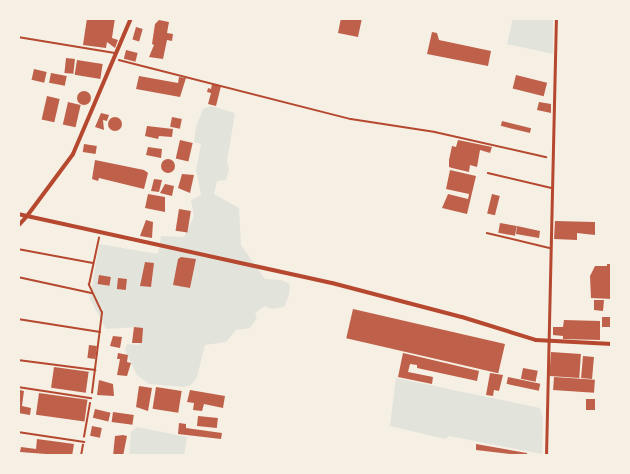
<!DOCTYPE html>
<style>
body{margin:0}
#map{position:relative;width:630px;height:474px;overflow:hidden;background:#f6efe4;font-family:Barlow,sans-serif}
div>[style]{position:absolute}
[style*='--x']{left:calc(var(--x)*1px);top:calc(var(--y)*1px);width:calc(var(--w)*1px);rotate:calc(var(--a)*1deg)}
.green>*{inset:0;background:#e2e4dc}
.building>*{inset:0;background:#bf614a;transform-origin:0 0}
.round{border-radius:50%}
.path>*{height:1.5px;margin:-0.75px;padding:0 0.75px;transform-origin:0.75px;border-radius:0.75px;background:#b5482f}
.service>*{height:1.5px;margin:-0.75px;padding:0 0.75px;transform-origin:0.75px;border-radius:0.75px;background:#b5482f}
.minor>*{height:3px;margin:-1.5px;padding:0 1.5px;transform-origin:1.5px;border-radius:1.5px;background:#b5482f}
.tertiary>*{height:4px;margin:-2px;padding:0 2px;transform-origin:2px;border-radius:2px;background:#b5482f}
span{translate:-50% -50%;white-space:nowrap;text-align:center;line-height:1.15;-webkit-text-stroke:6px #f6efe4;paint-order:stroke}
.frame{position:absolute;inset:0;border:20px solid #f6efe4;pointer-events:none}
</style>
<div id="map">
<div class="green">
<div style="clip-path:polygon(513px 18px,553px 18px,553px 54px,507px 44px)"></div>
<div style="clip-path:polygon(211px 106px,235px 113px,227px 161px,229px 169px,226px 180px,217px 181px,214px 194px,239px 208px,241px 245px,265px 279px,281px 280px,290px 284px,289px 295px,284px 307px,272px 309px,265px 306px,255px 313px,257px 318px,250px 328px,236px 330px,226px 342px,205px 345px,197px 377px,191px 385px,184px 387px,149px 384px,137px 375px,125px 351px,127px 344px,138px 345px,143px 336px,138px 327px,106px 329px,90px 299px,99px 244px,158px 254px,161px 236px,184px 237px,194px 216px,191px 200px,201px 195px,196px 170px,201px 144px,194px 142px,196px 127px,203px 109px)"></div>
<div style="clip-path:polygon(396px 378px,540px 408px,543px 419px,542px 454px,449px 436px,445px 439px,390px 426px)"></div>
<div style="clip-path:polygon(137px 427px,187px 437px,184px 456px,129px 456px,131px 432px)"></div>
</div>
<div class="building">
<div style="clip-path:polygon(87px 18px,115px 18px,112px 38px,118px 40px,115px 48px,107px 42px,106px 48px,83px 45px)"></div>
<div style="clip-path:polygon(341px 18px,362px 18px,358px 37px,338px 33px)"></div>
<div style="clip-path:polygon(159px 20px,169px 22px,167px 33px,173px 34px,172px 41px,167px 40px,163px 59px,149px 57px,154px 45px,152px 44px,155px 24px)"></div>
<div style="left:136px;top:27px;width:7px;height:13px;rotate:16deg"></div>
<div style="clip-path:polygon(432px 32px,437px 33px,439px 40px,491px 51px,488px 66px,427px 54px)"></div>
<div style="left:126px;top:50px;width:12px;height:9px;rotate:14deg"></div>
<div style="left:66px;top:58px;width:9px;height:15px;rotate:6deg"></div>
<div style="left:77px;top:60px;width:26px;height:15px;rotate:9deg"></div>
<div style="left:34px;top:69px;width:13px;height:11px;rotate:13deg"></div>
<div style="left:51px;top:73px;width:16px;height:10px;rotate:11deg"></div>
<div style="left:516px;top:75px;width:32px;height:14px;rotate:14deg"></div>
<div style="clip-path:polygon(139px 76px,178px 83px,179px 77px,186px 78px,180px 97px,136px 89px)"></div>
<div style="clip-path:polygon(212px 84px,221px 86px,216px 106px,208px 104px,211px 93px,207px 92px,208px 88px,211px 89px)"></div>
<div class="round" style="left:77px;top:91px;width:14px;height:14px"></div>
<div style="left:47px;top:96px;width:13px;height:24px;rotate:13deg"></div>
<div style="left:68px;top:102px;width:13px;height:23px;rotate:13deg"></div>
<div style="clip-path:polygon(539px 102px,551px 104px,551px 113px,537px 110px)"></div>
<div style="clip-path:polygon(101px 113px,109px 115px,107px 121px,103px 120px,104px 130px,95px 127px)"></div>
<div style="left:172px;top:117px;width:10px;height:10px;rotate:11deg"></div>
<div class="round" style="left:108px;top:117px;width:14px;height:14px"></div>
<div style="left:502px;top:121px;width:30px;height:5px;rotate:14deg"></div>
<div style="clip-path:polygon(147px 126px,173px 129px,172px 137px,159px 136px,158px 139px,145px 136px)"></div>
<div style="left:180px;top:140px;width:13px;height:19px;rotate:13deg"></div>
<div style="clip-path:polygon(458px 140px,492px 147px,490px 153px,480px 150px,477px 167px,470px 165px,469px 172px,452px 168px,449px 167px,449px 160px,452px 146px,456px 147px)"></div>
<div style="left:84px;top:144px;width:13px;height:8px;rotate:9deg"></div>
<div style="clip-path:polygon(148px 147px,162px 149px,161px 158px,146px 155px)"></div>
<div class="round" style="left:161px;top:159px;width:14px;height:14px"></div>
<div style="clip-path:polygon(95px 160px,144px 170px,148px 173px,144px 189px,99px 178px,98px 181px,92px 179px)"></div>
<div style="clip-path:polygon(450px 170px,476px 176px,467px 214px,442px 208px,448px 194px,468px 199px,469px 194px,446px 189px)"></div>
<div style="clip-path:polygon(182px 174px,194px 175px,190px 193px,178px 188px)"></div>
<div style="clip-path:polygon(154px 179px,162px 180px,159px 192px,151px 191px)"></div>
<div style="clip-path:polygon(165px 184px,174px 186px,172px 196px,160px 193px)"></div>
<div style="clip-path:polygon(148px 194px,165px 197px,165px 212px,145px 208px)"></div>
<div style="left:492px;top:194px;width:8px;height:20px;rotate:14deg"></div>
<div style="left:179px;top:209px;width:12px;height:22px;rotate:9deg"></div>
<div style="clip-path:polygon(146px 220px,153px 222px,152px 238px,140px 236px)"></div>
<div style="clip-path:polygon(555px 221px,595px 222px,595px 235px,577px 233px,577px 240px,554px 239px)"></div>
<div style="left:500px;top:223px;width:17px;height:10px;rotate:10deg"></div>
<div style="clip-path:polygon(517px 226px,540px 231px,539px 238px,516px 234px)"></div>
<div style="clip-path:polygon(181px 257px,196px 259px,190px 288px,173px 285px,178px 259px)"></div>
<div style="clip-path:polygon(145px 262px,154px 263px,151px 287px,140px 286px)"></div>
<div style="clip-path:polygon(607px 264px,612px 264px,612px 299px,591px 298px,590px 276px,595px 266px,607px 266px)"></div>
<div style="left:99px;top:275px;width:12px;height:9px;rotate:9deg"></div>
<div style="left:118px;top:278px;width:9px;height:11px;rotate:6deg"></div>
<div style="clip-path:polygon(594px 300px,604px 300px,603px 311px,594px 310px)"></div>
<div style="left:353px;top:309px;width:156px;height:30px;rotate:13deg"></div>
<div style="left:602px;top:317px;width:10px;height:10px"></div>
<div style="clip-path:polygon(564px 320px,600px 321px,600px 340px,563px 339px,563px 336px,553px 335px,553px 327px,563px 327px)"></div>
<div style="clip-path:polygon(134px 327px,143px 328px,142px 343px,132px 343px)"></div>
<div style="clip-path:polygon(113px 336px,122px 337px,120px 348px,110px 346px)"></div>
<div style="left:89px;top:345px;width:8px;height:13px;rotate:7deg"></div>
<div style="left:551px;top:352px;width:30px;height:24px;rotate:4deg"></div>
<div style="clip-path:polygon(118px 353px,128px 355px,127px 362px,131px 363px,127px 376px,117px 375px,120px 359px,117px 359px)"></div>
<div style="clip-path:polygon(403px 353px,479px 371px,477px 381px,417px 368px,417px 365px,410px 364px,408px 372px,433px 377px,432px 384px,398px 377px)"></div>
<div style="left:583px;top:356px;width:11px;height:22px;rotate:5deg"></div>
<div style="left:54px;top:367px;width:35px;height:21px;rotate:8deg"></div>
<div style="left:523px;top:368px;width:15px;height:11px;rotate:11deg"></div>
<div style="clip-path:polygon(490px 373px,503px 375px,499px 391px,494px 390px,493px 396px,486px 395px)"></div>
<div style="left:508px;top:377px;width:33px;height:7px;rotate:12deg"></div>
<div style="left:554px;top:377px;width:41px;height:13px;rotate:4deg"></div>
<div style="clip-path:polygon(99px 380px,113px 384px,114px 396px,97px 395px)"></div>
<div style="clip-path:polygon(139px 386px,152px 388px,148px 411px,136px 407px)"></div>
<div style="left:156px;top:387px;width:26px;height:22px;rotate:9deg"></div>
<div style="clip-path:polygon(20px 390px,24px 391px,22px 406px,31px 408px,30px 415px,18px 413px)"></div>
<div style="clip-path:polygon(190px 390px,225px 396px,223px 408px,204px 404px,202px 411px,193px 410px,194px 403px,187px 402px)"></div>
<div style="left:39px;top:393px;width:49px;height:22px;rotate:8deg"></div>
<div style="left:586px;top:399px;width:9px;height:11px"></div>
<div style="left:95px;top:409px;width:16px;height:9px;rotate:14deg"></div>
<div style="left:113px;top:412px;width:21px;height:10px;rotate:8deg"></div>
<div style="left:198px;top:416px;width:20px;height:10px;rotate:6deg"></div>
<div style="clip-path:polygon(179px 423px,186px 424px,186px 428px,222px 433px,221px 439px,178px 434px)"></div>
<div style="left:92px;top:426px;width:10px;height:10px;rotate:11deg"></div>
<div style="clip-path:polygon(123px 435px,127px 436px,123px 456px,113px 456px,115px 436px)"></div>
<div style="clip-path:polygon(37px 439px,74px 444px,72px 456px,20px 452px,21px 447px,36px 449px)"></div>
<div style="clip-path:polygon(476px 444px,527px 453px,527px 456px,476px 450px)"></div>
</div>
<div class="path">
<div style="--x:119;--y:60;--w:239;--a:14.3"></div>
<div style="--x:351;--y:119;--w:85;--a:8.8"></div>
<div style="--x:435;--y:132;--w:114;--a:12.7"></div>
<div style="--x:18;--y:249;--w:76;--a:10.6"></div>
<div style="--x:18;--y:277;--w:76;--a:12.2"></div>
<div style="--x:18;--y:319;--w:83;--a:9"></div>
<div style="--x:18;--y:360;--w:78;--a:7.4"></div>
<div style="--x:92;--y:393;--w:81;--a:-82.9"></div>
<div style="--x:102;--y:313;--w:31;--a:-115"></div>
<div style="--x:89;--y:285;--w:48;--a:-78"></div>
<div style="--x:84;--y:437;--w:34;--a:-80"></div>
<div style="--x:81;--y:456;--w:11;--a:-80"></div>
</div>
<div class="service">
<div style="--x:18;--y:37;--w:98;--a:9.4"></div>
<div style="--x:488;--y:173;--w:66;--a:13.2"></div>
<div style="--x:487;--y:233;--w:65;--a:13.4"></div>
<div style="--x:18;--y:387;--w:74;--a:8.6"></div>
<div style="--x:18;--y:432;--w:67;--a:8.6"></div>
</div>
<div class="minor">
<div style="--x:546;--y:456;--w:438;--a:-88.7"></div>
</div>
<div class="tertiary">
<div style="--x:18;--y:214;--w:9;--a:13"></div>
<div style="--x:27;--y:216;--w:77;--a:-53.4"></div>
<div style="--x:73;--y:154;--w:148;--a:-66.9"></div>
<div style="--x:18;--y:226;--w:13;--a:-48"></div>
<div style="--x:27;--y:216;--w:312;--a:12.4"></div>
<div style="--x:332;--y:283;--w:134;--a:14.7"></div>
<div style="--x:462;--y:317;--w:77;--a:17.3"></div>
<div style="--x:536;--y:340;--w:76;--a:3"></div>
</div>
<div class="frame"></div>
</div>
